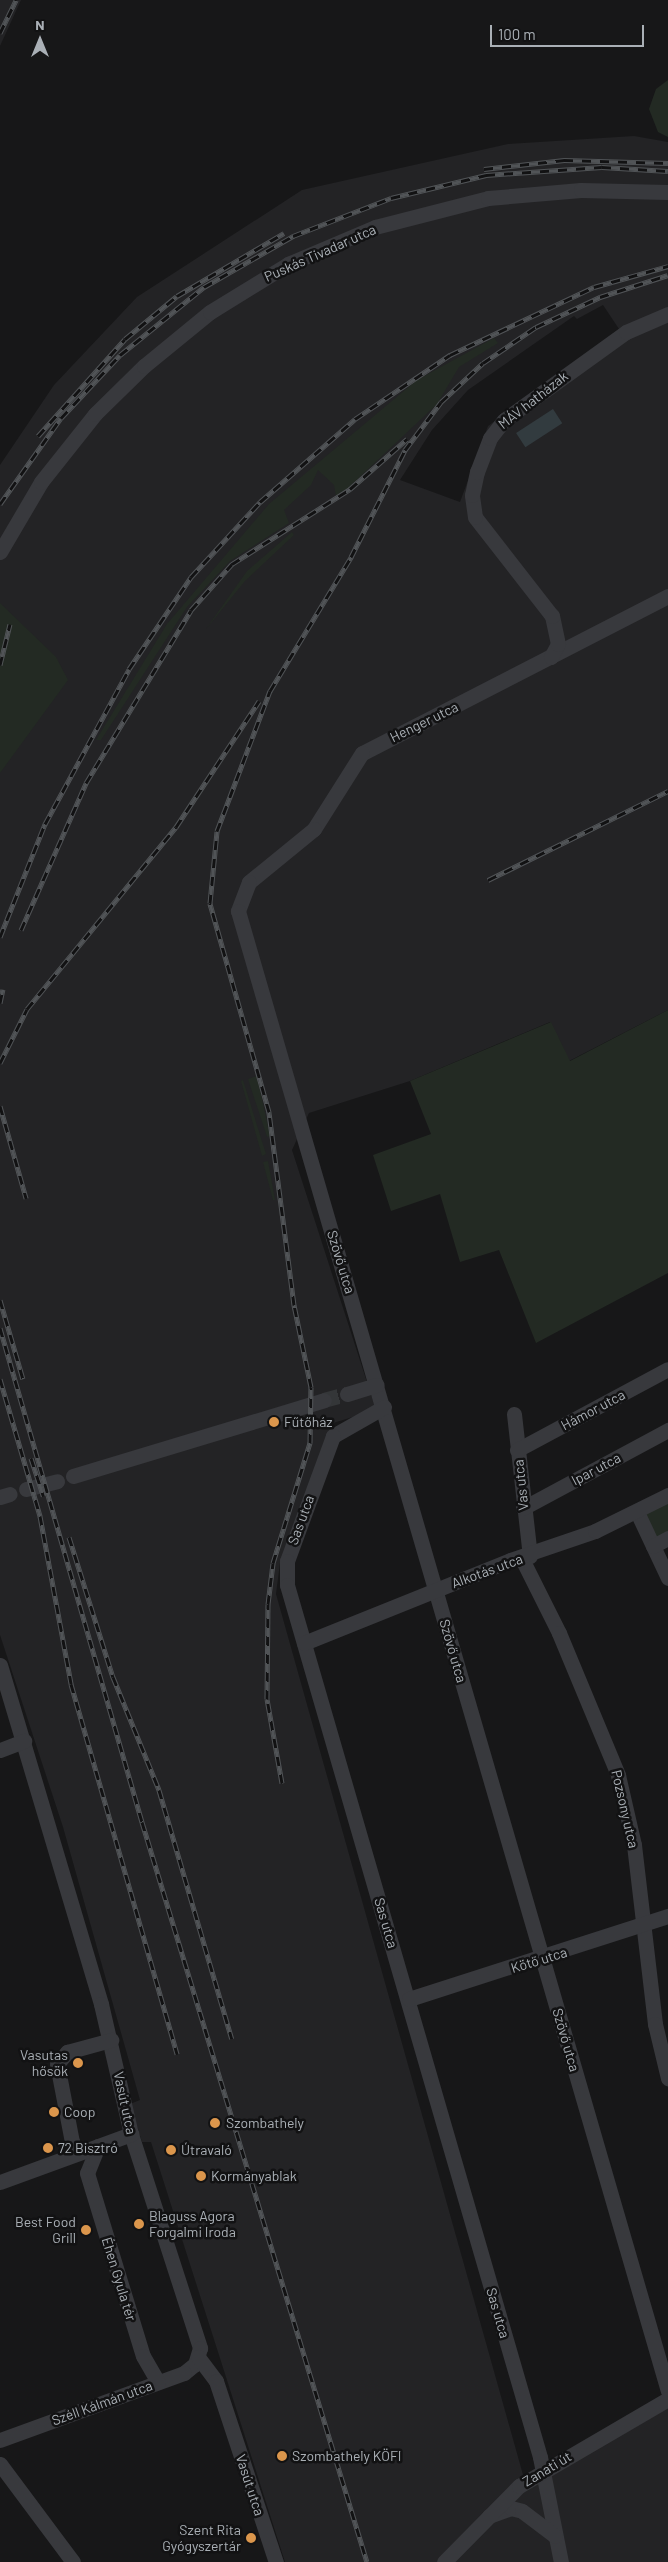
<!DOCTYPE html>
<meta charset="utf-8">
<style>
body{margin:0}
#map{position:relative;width:668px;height:2562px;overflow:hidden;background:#171718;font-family:Barlow,sans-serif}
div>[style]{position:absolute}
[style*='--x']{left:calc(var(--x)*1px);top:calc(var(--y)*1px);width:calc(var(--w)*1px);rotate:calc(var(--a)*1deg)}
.built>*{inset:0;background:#232325}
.green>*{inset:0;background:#232a23}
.water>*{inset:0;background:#323b3f;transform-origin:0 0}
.minor-tunnel>*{height:15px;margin-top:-7.5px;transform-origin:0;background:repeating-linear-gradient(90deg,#343638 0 15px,transparent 0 23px)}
.minor>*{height:15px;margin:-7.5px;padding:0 7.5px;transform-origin:7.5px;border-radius:7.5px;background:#38393d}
.rail>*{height:5px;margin-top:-2.5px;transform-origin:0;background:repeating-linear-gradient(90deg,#121213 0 9px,#515457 0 18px);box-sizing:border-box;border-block:1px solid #515457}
.dots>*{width:14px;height:14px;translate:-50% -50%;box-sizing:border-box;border:2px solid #121213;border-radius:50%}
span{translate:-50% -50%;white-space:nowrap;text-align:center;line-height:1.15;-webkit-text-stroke:5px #121213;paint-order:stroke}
.street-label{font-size:14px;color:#aab0b6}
.poi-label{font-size:14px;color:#aab0b6}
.left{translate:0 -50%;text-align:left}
.right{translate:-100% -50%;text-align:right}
.north{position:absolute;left:15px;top:15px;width:50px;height:50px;-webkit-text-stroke:4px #121213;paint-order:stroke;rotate:0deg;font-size:14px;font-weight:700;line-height:20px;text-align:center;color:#aab0b6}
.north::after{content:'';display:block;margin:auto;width:18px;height:22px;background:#aab0b6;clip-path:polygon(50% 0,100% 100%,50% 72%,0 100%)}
.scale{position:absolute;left:490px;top:25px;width:154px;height:22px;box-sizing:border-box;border:2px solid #aab0b6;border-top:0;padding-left:6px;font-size:15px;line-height:18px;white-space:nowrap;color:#aab0b6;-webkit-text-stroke:4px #121213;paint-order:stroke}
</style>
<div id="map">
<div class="built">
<div style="clip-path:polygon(0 0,21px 0,0 46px)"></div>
<div style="clip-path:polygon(evenodd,634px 136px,668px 142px,668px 1010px,569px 1061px,550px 1022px,410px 1081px,309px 1113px,292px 1150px,376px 1410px,333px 1423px,280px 1563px,276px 1594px,525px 2482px,668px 2397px,668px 2562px,285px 2562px,151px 2142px,142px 2142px,130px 2104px,140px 2100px,63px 1827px,0 1635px,0 465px,54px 385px,137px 297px,302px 190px,508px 144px,634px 136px,603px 305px,619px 329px,488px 426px,460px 502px,400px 480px,432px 430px,468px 390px,574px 316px,577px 319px,603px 305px)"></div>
</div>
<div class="green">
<div style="clip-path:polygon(668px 80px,668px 137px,658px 132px,649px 109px,656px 89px)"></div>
<div style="clip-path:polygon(494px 338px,498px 343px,459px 367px,437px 404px,348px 488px,336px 496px,334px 485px,318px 470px,311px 485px,284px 510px,289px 523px,230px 561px,187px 607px,101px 740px,96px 740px,167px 624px,269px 504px,417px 380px)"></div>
<div style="clip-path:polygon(292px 532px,294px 535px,245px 581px,206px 629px,247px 571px)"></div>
<div style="clip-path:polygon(0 603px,56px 657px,68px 680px,0 773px)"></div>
<div style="clip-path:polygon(668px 1010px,668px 1273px,536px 1343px,499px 1250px,460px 1262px,440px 1194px,391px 1211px,373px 1155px,431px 1134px,410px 1081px,551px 1022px,570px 1061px)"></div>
<div style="clip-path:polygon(257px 1076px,270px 1136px,267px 1137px,248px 1079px)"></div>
<div style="clip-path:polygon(243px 1080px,266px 1154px,262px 1156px,241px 1081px)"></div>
<div style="clip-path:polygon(268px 1161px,275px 1200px,273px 1200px,263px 1162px)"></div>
<div style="clip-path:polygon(668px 1500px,668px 1533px,656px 1539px,643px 1514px)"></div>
</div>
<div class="water">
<div style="left:553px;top:409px;width:17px;height:44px;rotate:57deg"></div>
</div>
<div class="minor-tunnel">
<div style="--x:324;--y:1400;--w:24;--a:-15"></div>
</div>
<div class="minor">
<div style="--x:0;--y:552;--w:81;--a:-59.6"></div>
<div style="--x:41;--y:482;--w:87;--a:-51.5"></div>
<div style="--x:95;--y:414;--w:69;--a:-44.4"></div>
<div style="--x:144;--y:366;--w:85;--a:-39.3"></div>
<div style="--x:210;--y:312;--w:92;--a:-31.6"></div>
<div style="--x:288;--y:264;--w:95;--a:-23"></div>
<div style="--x:375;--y:227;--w:117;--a:-14.4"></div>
<div style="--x:488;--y:198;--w:93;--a:-4.9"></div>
<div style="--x:581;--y:190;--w:87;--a:1.3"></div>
<div style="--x:668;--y:596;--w:344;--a:152.8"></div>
<div style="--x:362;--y:753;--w:90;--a:122.3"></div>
<div style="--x:314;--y:829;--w:84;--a:140.8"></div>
<div style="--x:249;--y:882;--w:31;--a:111"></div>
<div style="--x:238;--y:911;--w:1541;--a:73.8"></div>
<div style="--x:551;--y:657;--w:15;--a:-62"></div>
<div style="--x:558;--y:644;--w:29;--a:-102"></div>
<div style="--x:552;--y:616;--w:125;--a:-127.9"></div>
<div style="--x:475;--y:517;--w:22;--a:-98"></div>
<div style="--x:472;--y:495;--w:24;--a:-78"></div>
<div style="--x:477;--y:472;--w:36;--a:-69"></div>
<div style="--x:490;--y:438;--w:23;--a:-52"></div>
<div style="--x:504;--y:420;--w:150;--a:-35.8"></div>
<div style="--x:626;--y:332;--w:46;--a:-23.2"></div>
<div style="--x:347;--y:1394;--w:31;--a:-17"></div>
<div style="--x:384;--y:1407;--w:59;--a:150.4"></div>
<div style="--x:333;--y:1436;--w:133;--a:110.2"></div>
<div style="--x:287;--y:1561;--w:24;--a:90"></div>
<div style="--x:287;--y:1585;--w:908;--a:73.82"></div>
<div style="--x:540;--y:2457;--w:107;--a:78.7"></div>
<div style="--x:514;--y:1414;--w:143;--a:83.6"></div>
<div style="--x:517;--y:1450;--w:171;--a:-28.2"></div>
<div style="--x:73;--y:1476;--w:262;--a:-16.8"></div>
<div style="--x:26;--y:1489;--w:32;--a:-14"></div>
<div style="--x:0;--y:1497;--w:10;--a:-17"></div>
<div style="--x:523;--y:1508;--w:165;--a:-28.3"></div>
<div style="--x:637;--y:1512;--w:73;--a:64.8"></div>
<div style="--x:653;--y:1546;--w:17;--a:-28"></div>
<div style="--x:521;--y:1557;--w:85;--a:63.4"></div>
<div style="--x:559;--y:1633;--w:154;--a:67.4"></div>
<div style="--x:618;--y:1775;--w:72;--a:77.1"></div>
<div style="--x:634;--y:1845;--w:180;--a:83.3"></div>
<div style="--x:655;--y:2024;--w:56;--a:76.5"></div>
<div style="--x:304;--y:1643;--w:222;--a:-21.9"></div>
<div style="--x:510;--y:1560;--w:90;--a:-18.8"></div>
<div style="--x:595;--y:1531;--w:81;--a:-26.3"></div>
<div style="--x:0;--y:1665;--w:354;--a:73.4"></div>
<div style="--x:101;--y:2004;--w:133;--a:77"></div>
<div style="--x:131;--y:2134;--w:225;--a:72.1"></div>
<div style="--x:200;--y:2348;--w:17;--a:107"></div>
<div style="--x:195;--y:2364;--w:14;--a:141"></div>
<div style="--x:184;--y:2373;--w:196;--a:160"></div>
<div style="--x:0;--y:1750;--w:26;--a:-21"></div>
<div style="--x:409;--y:1999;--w:272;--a:-17.8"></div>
<div style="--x:98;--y:2146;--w:29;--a:112"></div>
<div style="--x:87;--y:2173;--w:191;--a:73"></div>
<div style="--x:143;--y:2356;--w:30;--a:60"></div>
<div style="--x:65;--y:2157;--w:17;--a:-65"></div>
<div style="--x:72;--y:2142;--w:79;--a:-100.9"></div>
<div style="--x:57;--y:2064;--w:16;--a:-50"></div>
<div style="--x:67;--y:2052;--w:46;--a:-15.3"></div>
<div style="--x:0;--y:2182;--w:140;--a:-20.1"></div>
<div style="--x:198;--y:2357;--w:30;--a:53"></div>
<div style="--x:216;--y:2381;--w:191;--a:71.7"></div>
<div style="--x:0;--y:2464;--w:122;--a:53.3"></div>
<div style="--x:489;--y:2516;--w:23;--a:-20"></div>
<div style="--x:511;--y:2508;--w:11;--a:15"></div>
<div style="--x:522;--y:2511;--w:41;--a:37.1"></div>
<div style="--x:444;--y:2562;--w:107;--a:-45.4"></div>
<div style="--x:519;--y:2486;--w:173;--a:-30.3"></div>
</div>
<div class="rail">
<div style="--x:0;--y:33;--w:37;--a:-64"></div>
<div style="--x:484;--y:169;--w:81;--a:-6.4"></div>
<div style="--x:564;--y:160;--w:104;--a:1.7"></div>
<div style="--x:38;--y:436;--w:130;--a:-48.1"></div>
<div style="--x:125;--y:339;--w:67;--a:-39.6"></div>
<div style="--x:177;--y:296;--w:124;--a:-30.5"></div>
<div style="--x:0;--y:504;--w:105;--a:-54.7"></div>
<div style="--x:61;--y:418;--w:86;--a:-46.9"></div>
<div style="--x:120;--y:355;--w:108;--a:-39"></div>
<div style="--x:204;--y:287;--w:103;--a:-29.8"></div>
<div style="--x:293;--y:236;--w:105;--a:-21.2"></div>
<div style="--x:391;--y:198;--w:98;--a:-13.6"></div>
<div style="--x:486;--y:175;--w:116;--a:-3.9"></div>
<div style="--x:602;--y:167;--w:66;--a:3.5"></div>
<div style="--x:0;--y:665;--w:42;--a:-76.3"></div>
<div style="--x:488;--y:880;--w:201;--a:-26.3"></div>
<div style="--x:21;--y:930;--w:161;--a:-66.1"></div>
<div style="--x:86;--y:783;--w:202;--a:-58.7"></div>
<div style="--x:191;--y:610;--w:62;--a:-48.3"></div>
<div style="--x:232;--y:564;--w:140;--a:-32.4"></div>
<div style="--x:350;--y:489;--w:76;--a:-41.3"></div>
<div style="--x:0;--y:937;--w:122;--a:-68.3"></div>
<div style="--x:45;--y:824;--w:176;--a:-61.5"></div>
<div style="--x:129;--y:669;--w:111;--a:-56"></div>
<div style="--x:191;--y:577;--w:102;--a:-47.4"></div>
<div style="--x:260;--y:502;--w:126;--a:-41.1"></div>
<div style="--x:355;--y:419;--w:115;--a:-34"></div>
<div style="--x:450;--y:355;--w:159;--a:-25.3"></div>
<div style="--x:594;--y:287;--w:77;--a:-15.8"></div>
<div style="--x:0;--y:1003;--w:14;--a:-78"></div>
<div style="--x:0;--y:1063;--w:60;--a:-63.4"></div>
<div style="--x:27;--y:1009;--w:235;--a:-50.7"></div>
<div style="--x:176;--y:827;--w:151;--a:-56.6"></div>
<div style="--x:0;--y:1106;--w:96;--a:74.2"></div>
<div style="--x:0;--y:1300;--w:82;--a:73.8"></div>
<div style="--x:0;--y:1328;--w:514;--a:73.96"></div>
<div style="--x:142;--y:1822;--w:773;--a:73.09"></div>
<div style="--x:0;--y:1379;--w:143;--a:73.7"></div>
<div style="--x:40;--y:1516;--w:171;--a:79.5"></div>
<div style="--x:71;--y:1684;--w:385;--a:74"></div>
<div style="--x:31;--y:1458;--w:40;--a:72"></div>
<div style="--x:69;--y:1537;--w:147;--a:72.6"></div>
<div style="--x:113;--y:1677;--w:122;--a:67.8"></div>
<div style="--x:159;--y:1790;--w:259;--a:73.7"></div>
<div style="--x:282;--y:1783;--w:85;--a:-100.1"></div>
<div style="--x:267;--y:1699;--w:95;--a:-89.4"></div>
<div style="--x:268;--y:1604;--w:41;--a:-83"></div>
<div style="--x:273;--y:1563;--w:126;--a:-72.9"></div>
<div style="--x:310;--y:1443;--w:56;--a:-89"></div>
<div style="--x:311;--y:1387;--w:84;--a:-101.7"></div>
<div style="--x:294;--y:1305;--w:195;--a:-97.4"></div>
<div style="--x:269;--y:1112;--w:217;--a:-105.8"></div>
<div style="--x:210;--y:903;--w:72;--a:-84.4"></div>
<div style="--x:217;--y:831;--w:150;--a:-69.3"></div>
<div style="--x:270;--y:691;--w:157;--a:-58.8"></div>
<div style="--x:351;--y:557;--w:120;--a:-63.2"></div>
<div style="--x:405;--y:450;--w:60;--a:-53.1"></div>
<div style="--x:441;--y:402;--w:57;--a:-42.9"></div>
<div style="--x:483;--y:363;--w:64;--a:-34.2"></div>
<div style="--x:536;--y:327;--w:71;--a:-25.1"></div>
<div style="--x:600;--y:297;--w:71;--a:-17.9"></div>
</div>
<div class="dots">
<div style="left:274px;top:1422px;background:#db964c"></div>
<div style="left:78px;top:2063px;background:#db964c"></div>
<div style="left:54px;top:2112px;background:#db964c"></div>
<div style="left:215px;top:2123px;background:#db964c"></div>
<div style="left:48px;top:2148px;background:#db964c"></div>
<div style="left:171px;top:2150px;background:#db964c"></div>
<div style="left:201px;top:2176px;background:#db964c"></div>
<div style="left:139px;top:2224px;background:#db964c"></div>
<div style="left:86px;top:2230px;background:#db964c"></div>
<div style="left:282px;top:2456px;background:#db964c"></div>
<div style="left:251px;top:2538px;background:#db964c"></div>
</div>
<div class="street-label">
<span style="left:320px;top:253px;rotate:-24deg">Puskás Tivadar utca</span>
<span style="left:533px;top:400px;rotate:-38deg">MÁV hatházak</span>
<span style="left:424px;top:722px;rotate:-26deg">Henger utca</span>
<span style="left:341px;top:1262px;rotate:73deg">Szövő utca</span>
<span style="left:593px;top:1410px;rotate:-28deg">Hámor utca</span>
<span style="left:596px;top:1469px;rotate:-28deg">Ipar utca</span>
<span style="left:521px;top:1485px;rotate:-96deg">Vas utca</span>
<span style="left:301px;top:1520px;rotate:-70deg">Sas utca</span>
<span style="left:487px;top:1571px;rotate:-20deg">Alkotás utca</span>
<span style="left:453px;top:1651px;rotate:74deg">Szövő utca</span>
<span style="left:625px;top:1809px;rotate:77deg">Pozsony utca</span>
<span style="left:386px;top:1923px;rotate:74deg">Sas utca</span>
<span style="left:539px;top:1960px;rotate:-17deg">Kötő utca</span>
<span style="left:566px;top:2040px;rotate:74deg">Szövő utca</span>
<span style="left:125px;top:2103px;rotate:78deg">Vasút utca</span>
<span style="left:119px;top:2279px;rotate:73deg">Éhen Gyula tér</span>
<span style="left:498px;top:2313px;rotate:74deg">Sas utca</span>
<span style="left:102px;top:2403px;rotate:-20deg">Széll Kálmán utca</span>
<span style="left:547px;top:2469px;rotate:-31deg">Zanati út</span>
<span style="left:250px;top:2485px;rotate:72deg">Vasút utca</span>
</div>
<div class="poi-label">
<span class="left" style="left:284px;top:1422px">Fűtőház</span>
<span class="right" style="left:68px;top:2063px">Vasutas<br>hősök</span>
<span class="left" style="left:64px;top:2112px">Coop</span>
<span class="left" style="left:226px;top:2123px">Szombathely</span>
<span class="left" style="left:58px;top:2148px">72 Bisztró</span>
<span class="left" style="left:181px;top:2150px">Útravaló</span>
<span class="left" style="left:211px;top:2176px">Kormányablak</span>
<span class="left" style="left:149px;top:2224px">Blaguss Agora<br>Forgalmi Iroda</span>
<span class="right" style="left:76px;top:2230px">Best Food<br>Grill</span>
<span class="left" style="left:292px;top:2456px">Szombathely KÖFI</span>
<span class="right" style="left:241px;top:2538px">Szent Rita<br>Gyógyszertár</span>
</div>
<div class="north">N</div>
<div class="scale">100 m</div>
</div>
